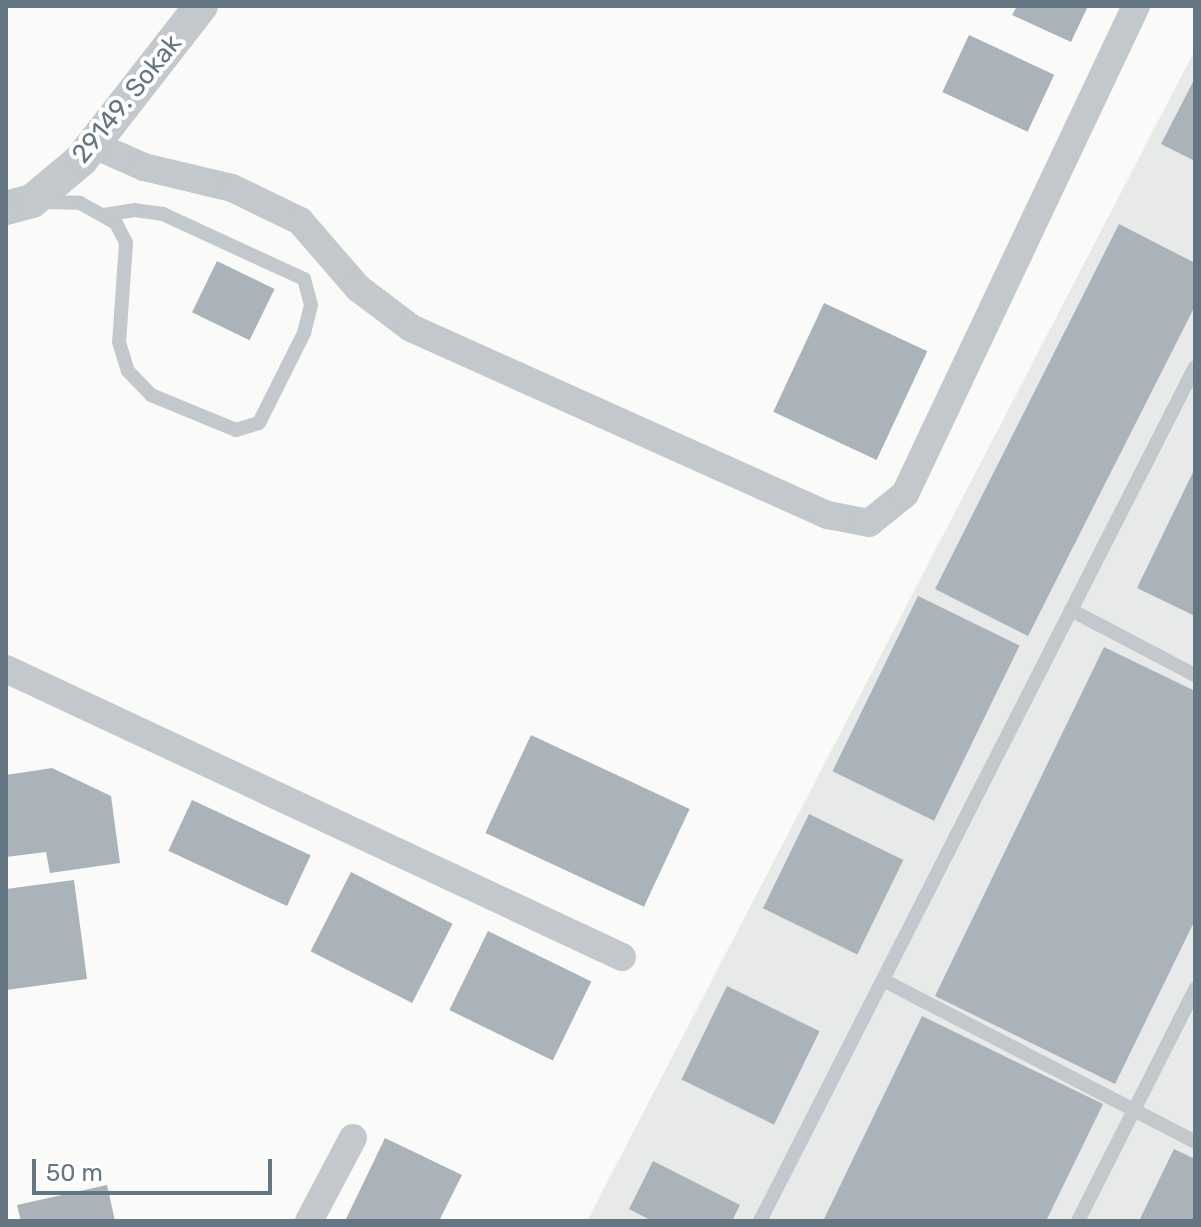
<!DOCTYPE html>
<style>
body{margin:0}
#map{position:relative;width:1201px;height:1227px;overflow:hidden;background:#fafaf8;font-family:Rubik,sans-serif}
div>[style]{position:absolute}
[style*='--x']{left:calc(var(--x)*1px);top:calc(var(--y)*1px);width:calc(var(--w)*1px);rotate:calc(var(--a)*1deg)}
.built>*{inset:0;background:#e8e9e9}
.building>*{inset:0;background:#aab3b9;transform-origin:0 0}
.service>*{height:14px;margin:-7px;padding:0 7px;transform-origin:7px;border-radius:7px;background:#c3c8cc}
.minor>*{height:28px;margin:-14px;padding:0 14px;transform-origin:14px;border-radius:14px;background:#c3c8cc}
.tertiary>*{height:34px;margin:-17px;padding:0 17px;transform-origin:17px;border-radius:17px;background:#c3c8cc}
span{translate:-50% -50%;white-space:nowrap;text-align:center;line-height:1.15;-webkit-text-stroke:8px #fff;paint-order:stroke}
.street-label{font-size:26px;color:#657683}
.frame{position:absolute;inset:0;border:8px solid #657683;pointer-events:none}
.scale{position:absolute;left:32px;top:1159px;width:240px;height:36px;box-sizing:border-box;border:4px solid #657683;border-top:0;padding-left:10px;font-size:24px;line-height:28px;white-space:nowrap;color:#657683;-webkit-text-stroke:6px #fff;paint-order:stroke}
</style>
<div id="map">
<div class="built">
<div style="clip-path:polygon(1195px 50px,1195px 1221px,587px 1221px)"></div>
</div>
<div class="building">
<div style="clip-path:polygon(1017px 6px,1088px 6px,1071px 42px,1012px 15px)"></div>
<div style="left:969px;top:35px;width:94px;height:63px;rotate:25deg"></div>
<div style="clip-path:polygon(1195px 78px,1195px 161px,1161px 144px)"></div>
<div style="clip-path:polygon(1119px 224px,1195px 263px,1195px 306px,1028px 636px,935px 589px)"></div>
<div style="left:217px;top:261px;width:64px;height:57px;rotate:26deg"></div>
<div style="left:824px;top:303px;width:114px;height:120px;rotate:25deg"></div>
<div style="clip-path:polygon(1195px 468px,1195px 616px,1137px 588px)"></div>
<div style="left:918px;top:596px;width:113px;height:195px;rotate:26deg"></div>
<div style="clip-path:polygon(1104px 647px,1195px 691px,1195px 920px,1115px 1084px,935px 996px)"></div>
<div style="left:531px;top:735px;width:175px;height:108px;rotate:25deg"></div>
<div style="clip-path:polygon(52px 768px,111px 796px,120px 863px,50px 873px,46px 852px,6px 857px,6px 775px)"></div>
<div style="left:192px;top:800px;width:131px;height:56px;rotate:25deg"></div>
<div style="left:809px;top:814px;width:105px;height:105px;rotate:26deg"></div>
<div style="left:351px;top:872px;width:114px;height:89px;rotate:27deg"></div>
<div style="clip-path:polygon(74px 880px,87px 979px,6px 990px,6px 889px)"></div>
<div style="left:488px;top:931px;width:115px;height:88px;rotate:26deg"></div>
<div style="left:727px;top:986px;width:103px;height:104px;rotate:26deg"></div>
<div style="clip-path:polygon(922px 1016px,1103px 1104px,1046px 1221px,823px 1221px)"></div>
<div style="clip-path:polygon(385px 1138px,462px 1175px,439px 1221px,345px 1221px)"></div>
<div style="clip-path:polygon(1174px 1149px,1195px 1159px,1195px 1221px,1139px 1221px)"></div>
<div style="clip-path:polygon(653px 1161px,740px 1205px,732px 1221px,652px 1221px,629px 1209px)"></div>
<div style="clip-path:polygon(107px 1185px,115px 1221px,21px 1221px,17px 1205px)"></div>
</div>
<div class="service">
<div style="--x:41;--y:202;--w:39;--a:1"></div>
<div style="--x:80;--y:203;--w:41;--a:29.1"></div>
<div style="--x:116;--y:223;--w:22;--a:63"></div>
<div style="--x:126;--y:243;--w:99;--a:94"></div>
<div style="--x:119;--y:342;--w:30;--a:73"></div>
<div style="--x:128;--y:371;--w:33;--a:46"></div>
<div style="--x:151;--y:395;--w:92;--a:22.4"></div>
<div style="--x:236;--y:430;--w:24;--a:-17"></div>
<div style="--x:259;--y:423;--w:101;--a:-63.4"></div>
<div style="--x:304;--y:333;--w:29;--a:-76"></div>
<div style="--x:311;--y:305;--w:27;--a:-105"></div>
<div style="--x:304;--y:279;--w:155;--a:-155.3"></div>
<div style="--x:163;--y:214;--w:28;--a:-172"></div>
<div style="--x:135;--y:210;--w:33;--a:171"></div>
<div style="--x:1071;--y:610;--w:140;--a:27.7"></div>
<div style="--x:883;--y:980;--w:352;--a:27.4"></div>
<div style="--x:760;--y:1221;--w:958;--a:-63.01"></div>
<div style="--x:1078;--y:1221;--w:260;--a:-63.2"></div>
</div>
<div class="minor">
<div style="--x:94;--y:145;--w:55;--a:23.7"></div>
<div style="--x:144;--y:167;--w:90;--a:13.4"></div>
<div style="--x:232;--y:188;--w:76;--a:25.9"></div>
<div style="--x:300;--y:221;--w:89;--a:49.1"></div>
<div style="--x:358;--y:288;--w:66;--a:37"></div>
<div style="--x:411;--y:328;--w:457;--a:24.2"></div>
<div style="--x:828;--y:515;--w:42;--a:11"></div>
<div style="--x:869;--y:523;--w:46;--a:-38.9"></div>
<div style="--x:905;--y:494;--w:540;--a:-64.67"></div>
<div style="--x:6;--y:669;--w:680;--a:25.06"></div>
<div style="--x:309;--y:1221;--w:94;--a:-62.1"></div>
</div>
<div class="tertiary">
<div style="--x:6;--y:208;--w:27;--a:-15"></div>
<div style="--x:32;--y:201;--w:64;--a:-39.9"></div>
<div style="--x:81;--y:160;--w:195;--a:-52.1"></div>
</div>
<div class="street-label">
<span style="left:127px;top:99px;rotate:-51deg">29149. Sokak</span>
</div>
<div class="frame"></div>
<div class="scale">50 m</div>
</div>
